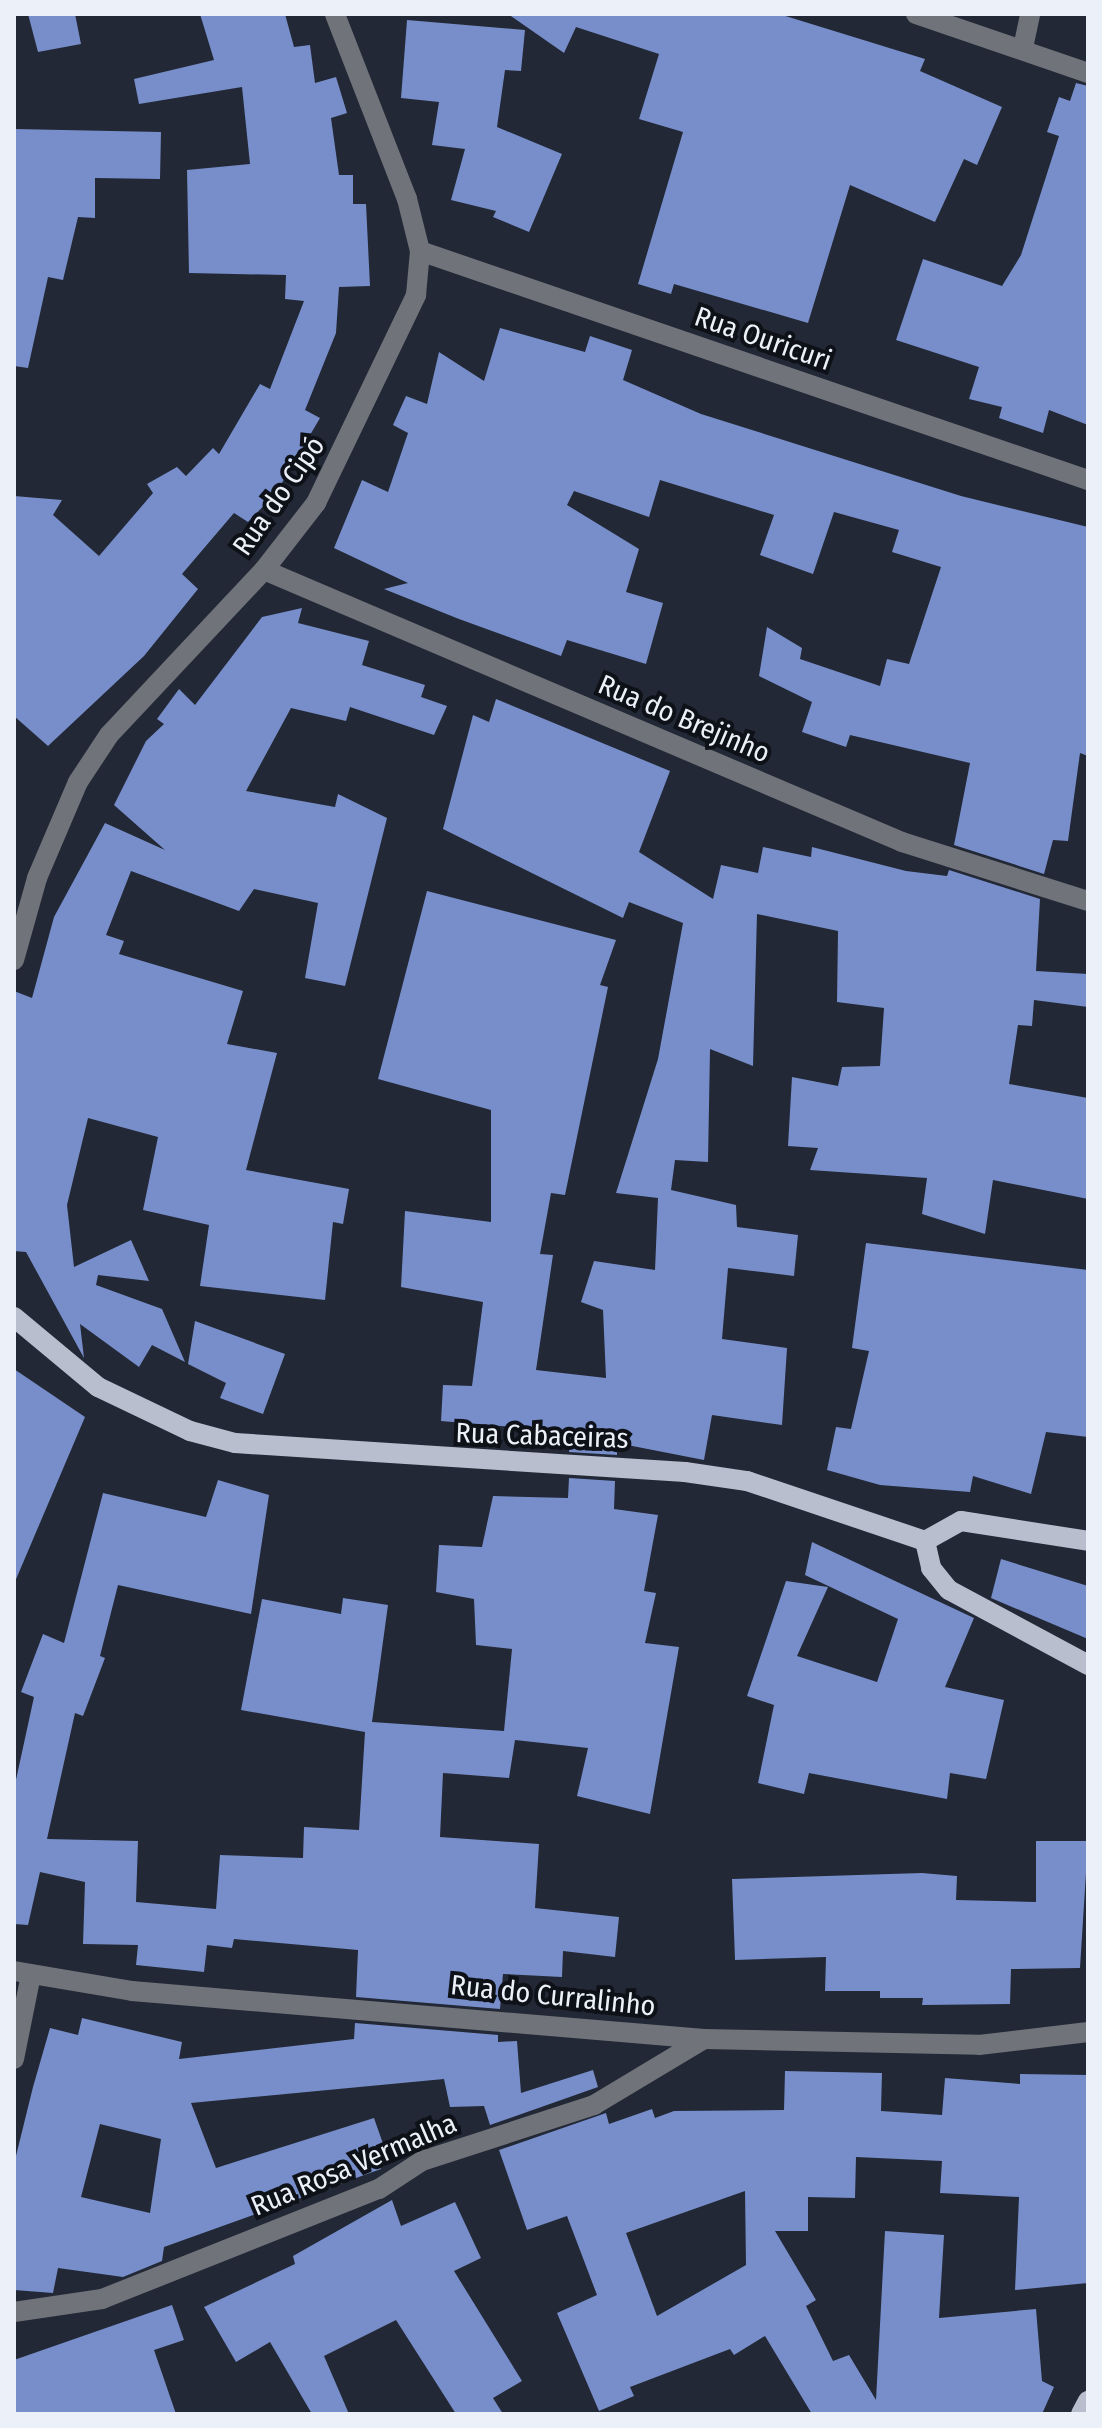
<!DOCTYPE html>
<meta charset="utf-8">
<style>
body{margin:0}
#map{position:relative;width:1102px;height:2428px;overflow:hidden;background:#222835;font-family:"Fira Sans Condensed",sans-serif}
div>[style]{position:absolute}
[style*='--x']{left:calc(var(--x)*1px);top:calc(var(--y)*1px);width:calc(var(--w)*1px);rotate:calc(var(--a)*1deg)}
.building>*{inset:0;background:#778eca}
.minor>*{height:20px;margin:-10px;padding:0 10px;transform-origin:10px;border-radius:10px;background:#70737a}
.major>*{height:20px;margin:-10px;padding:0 10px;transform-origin:10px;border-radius:10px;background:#b8becd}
span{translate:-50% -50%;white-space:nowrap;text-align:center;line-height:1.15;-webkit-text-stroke:8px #0e1117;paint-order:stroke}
.street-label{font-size:28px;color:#ecf0f9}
.frame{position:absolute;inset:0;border:16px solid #ecf0f9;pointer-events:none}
</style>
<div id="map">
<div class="building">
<div style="clip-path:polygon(28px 14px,75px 14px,81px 44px,38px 52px)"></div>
<div style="clip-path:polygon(200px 14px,285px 14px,294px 47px,310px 45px,315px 83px,336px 77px,347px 113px,331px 118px,339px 175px,353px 175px,353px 204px,366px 204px,370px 286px,339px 287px,336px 333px,305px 410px,320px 418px,276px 493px,248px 522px,234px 513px,182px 574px,198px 589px,144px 656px,48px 746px,14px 716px,14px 496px,62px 500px,53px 515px,99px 556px,153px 493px,147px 484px,177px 467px,186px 476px,213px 448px,219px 454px,260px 384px,270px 389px,304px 301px,285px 299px,286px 275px,189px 273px,187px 170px,250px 164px,242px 87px,139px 104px,134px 79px,214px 60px)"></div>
<div style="clip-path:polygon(508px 14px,779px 14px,925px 59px,920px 71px,1002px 107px,977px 165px,964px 159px,935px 222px,850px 185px,808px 323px,674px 284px,671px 294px,638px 284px,683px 132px,639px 119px,659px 54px,576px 27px,564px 53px)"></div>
<div style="clip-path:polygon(407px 20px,525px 30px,521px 71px,505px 70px,497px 127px,562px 154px,529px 232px,493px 217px,496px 211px,451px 200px,465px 149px,432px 145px,439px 102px,401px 98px)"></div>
<div style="clip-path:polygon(1076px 83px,1088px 86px,1088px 425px,1049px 410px,1043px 433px,999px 418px,1002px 407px,969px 399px,979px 367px,896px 340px,923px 259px,1002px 286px,1021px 255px,1059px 136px,1047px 132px,1059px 97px,1070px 101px)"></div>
<div style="clip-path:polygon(14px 129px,161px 132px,160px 179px,95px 178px,95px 218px,78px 217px,63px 280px,48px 277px,28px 368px,14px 366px)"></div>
<div style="clip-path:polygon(500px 328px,585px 352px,590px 336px,632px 350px,623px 380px,701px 414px,961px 496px,1088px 527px,1088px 756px,1080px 753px,1068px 841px,1053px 840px,1044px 874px,954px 845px,970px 763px,850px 735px,846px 747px,802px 732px,812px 702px,759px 676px,767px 627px,802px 648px,800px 659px,880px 686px,887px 659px,909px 664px,941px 567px,892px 552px,899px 530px,834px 512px,813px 574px,760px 555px,774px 515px,660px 480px,649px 517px,574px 491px,567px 505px,639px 549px,626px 592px,663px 603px,646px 664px,567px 640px,561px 656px,459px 619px,384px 589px,408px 583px,334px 548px,362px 480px,388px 492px,408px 433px,393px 425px,406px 396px,427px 404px,439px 352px,484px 381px)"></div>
<div style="clip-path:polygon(302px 608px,298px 623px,369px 641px,362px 665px,425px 685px,421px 697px,447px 706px,434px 735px,350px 707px,346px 721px,291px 708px,246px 791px,335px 807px,338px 794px,387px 818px,345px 986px,305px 978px,318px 903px,254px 889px,239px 911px,131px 871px,106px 935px,124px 941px,119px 954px,243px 991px,227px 1044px,277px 1053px,246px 1170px,349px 1189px,343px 1224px,333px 1222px,325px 1300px,200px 1286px,209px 1225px,143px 1210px,158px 1137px,88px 1118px,67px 1205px,74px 1267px,131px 1240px,149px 1281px,98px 1275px,96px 1285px,162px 1309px,185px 1362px,152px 1345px,139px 1367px,80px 1324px,84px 1358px,26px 1252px,14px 1251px,14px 991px,32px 998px,54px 917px,105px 823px,165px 850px,114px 805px,146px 741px,164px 724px,157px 719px,179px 689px,195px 705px,262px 617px)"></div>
<div style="clip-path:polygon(496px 699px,670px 771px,639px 852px,713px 899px,721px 865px,758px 873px,763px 847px,811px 857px,812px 847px,906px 871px,947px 876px,949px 870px,1040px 899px,1036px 971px,1088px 974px,1088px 1007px,1034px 1000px,1032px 1026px,1018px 1025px,1009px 1084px,1088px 1098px,1088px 1199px,993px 1180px,985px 1234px,922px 1214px,927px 1178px,810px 1170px,818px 1148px,788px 1146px,792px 1077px,838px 1086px,842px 1067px,880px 1066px,884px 1008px,837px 1002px,838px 931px,757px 914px,753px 1066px,710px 1049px,708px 1162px,675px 1160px,671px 1190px,736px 1205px,737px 1227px,798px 1235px,794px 1276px,728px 1268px,722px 1339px,787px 1348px,782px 1425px,712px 1415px,704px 1460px,617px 1443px,617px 1455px,569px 1452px,570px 1438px,535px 1429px,441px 1421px,443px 1385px,472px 1386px,483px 1302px,401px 1287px,405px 1211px,491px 1222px,491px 1110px,378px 1079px,427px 891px,616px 940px,600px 985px,608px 987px,565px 1195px,551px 1193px,540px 1254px,553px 1255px,536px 1370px,606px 1378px,603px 1310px,581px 1302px,594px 1261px,655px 1270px,658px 1198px,616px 1193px,658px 1059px,683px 923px,629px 902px,623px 918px,443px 829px,473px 715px,489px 722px)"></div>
<div style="clip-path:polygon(866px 1243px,1088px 1270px,1088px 1437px,1046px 1432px,1031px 1494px,973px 1476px,970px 1492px,880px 1485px,827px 1470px,836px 1427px,851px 1429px,869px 1351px,852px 1348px)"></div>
<div style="clip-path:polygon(195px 1321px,285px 1354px,263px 1414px,220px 1398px,226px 1383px,188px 1364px)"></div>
<div style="clip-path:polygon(14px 1369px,85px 1417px,14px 1584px)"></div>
<div style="clip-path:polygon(569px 1478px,615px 1481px,614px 1509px,658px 1515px,644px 1591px,656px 1593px,645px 1643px,679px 1647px,650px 1814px,577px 1796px,588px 1748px,515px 1740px,509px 1778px,443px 1773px,440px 1837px,539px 1844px,535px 1908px,619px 1917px,615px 1957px,563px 1951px,562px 1977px,503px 1974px,500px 2009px,356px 1997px,358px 1950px,234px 1939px,232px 1948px,207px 1945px,204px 1972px,136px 1965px,138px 1945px,83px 1944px,85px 1882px,40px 1872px,28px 1925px,14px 1924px,14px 1789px,34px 1697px,21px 1692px,43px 1634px,64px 1643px,103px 1493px,206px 1517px,218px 1480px,269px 1495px,251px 1614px,118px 1585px,100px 1656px,105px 1658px,83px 1716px,75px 1713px,47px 1839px,138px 1841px,136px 1902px,216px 1909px,220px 1855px,303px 1858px,304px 1827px,359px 1830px,365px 1732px,241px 1710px,262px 1599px,341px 1614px,343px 1598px,388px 1605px,372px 1722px,504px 1731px,512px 1649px,476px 1645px,474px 1599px,436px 1592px,439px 1545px,482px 1547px,493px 1496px,568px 1498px)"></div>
<div style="clip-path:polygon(812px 1542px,974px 1618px,945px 1687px,1004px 1700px,986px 1779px,950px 1773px,947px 1799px,809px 1773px,804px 1794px,758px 1783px,774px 1705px,747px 1696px,786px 1581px,828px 1587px,797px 1656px,877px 1682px,898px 1619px,805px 1575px)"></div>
<div style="clip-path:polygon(1001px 1559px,1088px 1586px,1088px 1639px,991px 1598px)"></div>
<div style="clip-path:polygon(1036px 1841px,1088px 1841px,1080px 1968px,1011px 1969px,1010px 2004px,922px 2005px,923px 1998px,880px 1998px,880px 1991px,825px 1991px,826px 1957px,735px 1960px,732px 1879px,922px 1873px,957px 1876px,956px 1900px,1036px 1902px)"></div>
<div style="clip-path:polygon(evenodd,82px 2018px,182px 2042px,179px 2059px,354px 2039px,355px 2023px,498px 2035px,498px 2042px,517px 2041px,521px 2093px,593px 2070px,598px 2087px,490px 2125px,484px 2106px,450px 2107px,444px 2079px,191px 2103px,216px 2168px,374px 2118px,388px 2158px,378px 2161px,381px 2169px,164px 2247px,162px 2261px,123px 2277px,58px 2268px,53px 2293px,14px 2290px,14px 2164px,33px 2087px,50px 2028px,78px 2035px,82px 2018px,100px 2124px,161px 2139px,150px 2213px,81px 2197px,100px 2124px)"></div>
<div style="clip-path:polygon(evenodd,785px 2071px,882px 2073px,881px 2111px,942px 2115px,945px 2078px,1020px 2084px,1020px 2074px,1088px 2075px,1088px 2283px,1015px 2290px,1019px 2197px,940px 2193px,942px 2161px,856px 2157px,855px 2198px,808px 2197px,808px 2231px,775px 2231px,816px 2300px,806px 2306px,833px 2361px,849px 2355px,876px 2400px,885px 2231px,944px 2235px,939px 2318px,1036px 2309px,1042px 2381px,1054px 2387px,1042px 2414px,812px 2414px,765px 2336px,734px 2355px,730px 2349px,630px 2387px,634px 2396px,599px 2411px,557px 2313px,597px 2295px,567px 2216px,527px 2230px,499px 2150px,606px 2113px,609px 2124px,652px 2109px,655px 2118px,674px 2111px,784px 2110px,785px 2071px,745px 2191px,746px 2265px,657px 2316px,626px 2233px,745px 2191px)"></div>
<div style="clip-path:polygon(392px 2200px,401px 2226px,455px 2202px,481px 2258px,454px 2271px,522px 2381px,493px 2398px,503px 2414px,456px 2414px,396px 2320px,324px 2356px,349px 2414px,312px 2414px,270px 2342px,236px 2362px,204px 2307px,295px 2264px,293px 2256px)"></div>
<div style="clip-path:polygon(172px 2305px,184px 2340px,154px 2350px,176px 2414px,14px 2414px,14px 2360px)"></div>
</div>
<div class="minor">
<div style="--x:916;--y:14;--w:182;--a:18.9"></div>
<div style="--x:1023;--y:48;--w:35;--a:-78"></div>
<div style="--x:420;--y:251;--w:706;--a:18.92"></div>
<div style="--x:264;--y:570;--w:694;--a:23.09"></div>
<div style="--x:902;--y:842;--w:195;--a:17.6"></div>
<div style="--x:14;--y:960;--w:85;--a:-74.3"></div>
<div style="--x:37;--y:878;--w:104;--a:-66.9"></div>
<div style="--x:78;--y:782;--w:56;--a:-56.6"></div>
<div style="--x:109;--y:735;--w:226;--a:-46.8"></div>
<div style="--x:264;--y:570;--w:85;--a:-52.2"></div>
<div style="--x:316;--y:503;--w:231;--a:-64.3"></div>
<div style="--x:416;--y:295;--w:44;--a:-84.8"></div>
<div style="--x:420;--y:251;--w:54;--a:-104"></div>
<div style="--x:407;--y:199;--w:199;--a:-111.3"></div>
<div style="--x:14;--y:1971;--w:120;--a:9.6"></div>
<div style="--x:132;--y:1991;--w:574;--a:4.8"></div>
<div style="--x:704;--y:2039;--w:275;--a:1.2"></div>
<div style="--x:979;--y:2045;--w:110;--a:-6.8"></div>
<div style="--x:14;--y:2059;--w:86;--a:-78.6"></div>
<div style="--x:14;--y:2312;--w:89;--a:-8.4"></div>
<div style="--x:102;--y:2299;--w:298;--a:-21.7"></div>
<div style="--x:379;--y:2189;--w:51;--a:-33.1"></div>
<div style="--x:422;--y:2161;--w:181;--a:-18"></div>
<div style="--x:594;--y:2105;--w:128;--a:-31"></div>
</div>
<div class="major">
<div style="--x:14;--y:1317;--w:109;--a:39.8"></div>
<div style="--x:98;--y:1387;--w:102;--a:25.6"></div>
<div style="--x:190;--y:1431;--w:47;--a:14.9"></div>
<div style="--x:235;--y:1443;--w:451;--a:3.7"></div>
<div style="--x:685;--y:1472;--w:63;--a:8.3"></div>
<div style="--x:747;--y:1481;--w:188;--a:18.6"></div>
<div style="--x:925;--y:1541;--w:28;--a:77"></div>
<div style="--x:931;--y:1568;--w:28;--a:51"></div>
<div style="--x:949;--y:1590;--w:158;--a:28.3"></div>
<div style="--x:925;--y:1541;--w:41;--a:-29.1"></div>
<div style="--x:961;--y:1521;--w:129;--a:8.9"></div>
<div style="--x:1081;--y:2414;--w:15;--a:-62"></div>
</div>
<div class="street-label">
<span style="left:763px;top:339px;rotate:19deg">Rua Ouricuri</span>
<span style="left:279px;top:496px;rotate:-55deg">Rua do Cipó</span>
<span style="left:684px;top:719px;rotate:23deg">Rua do Brejinho</span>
<span style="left:542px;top:1436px;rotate:2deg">Rua Cabaceiras</span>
<span style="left:553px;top:1996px;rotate:6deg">Rua do Curralinho</span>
<span style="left:354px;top:2165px;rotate:-23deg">Rua Rosa Vermalha</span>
</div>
<div class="frame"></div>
</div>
